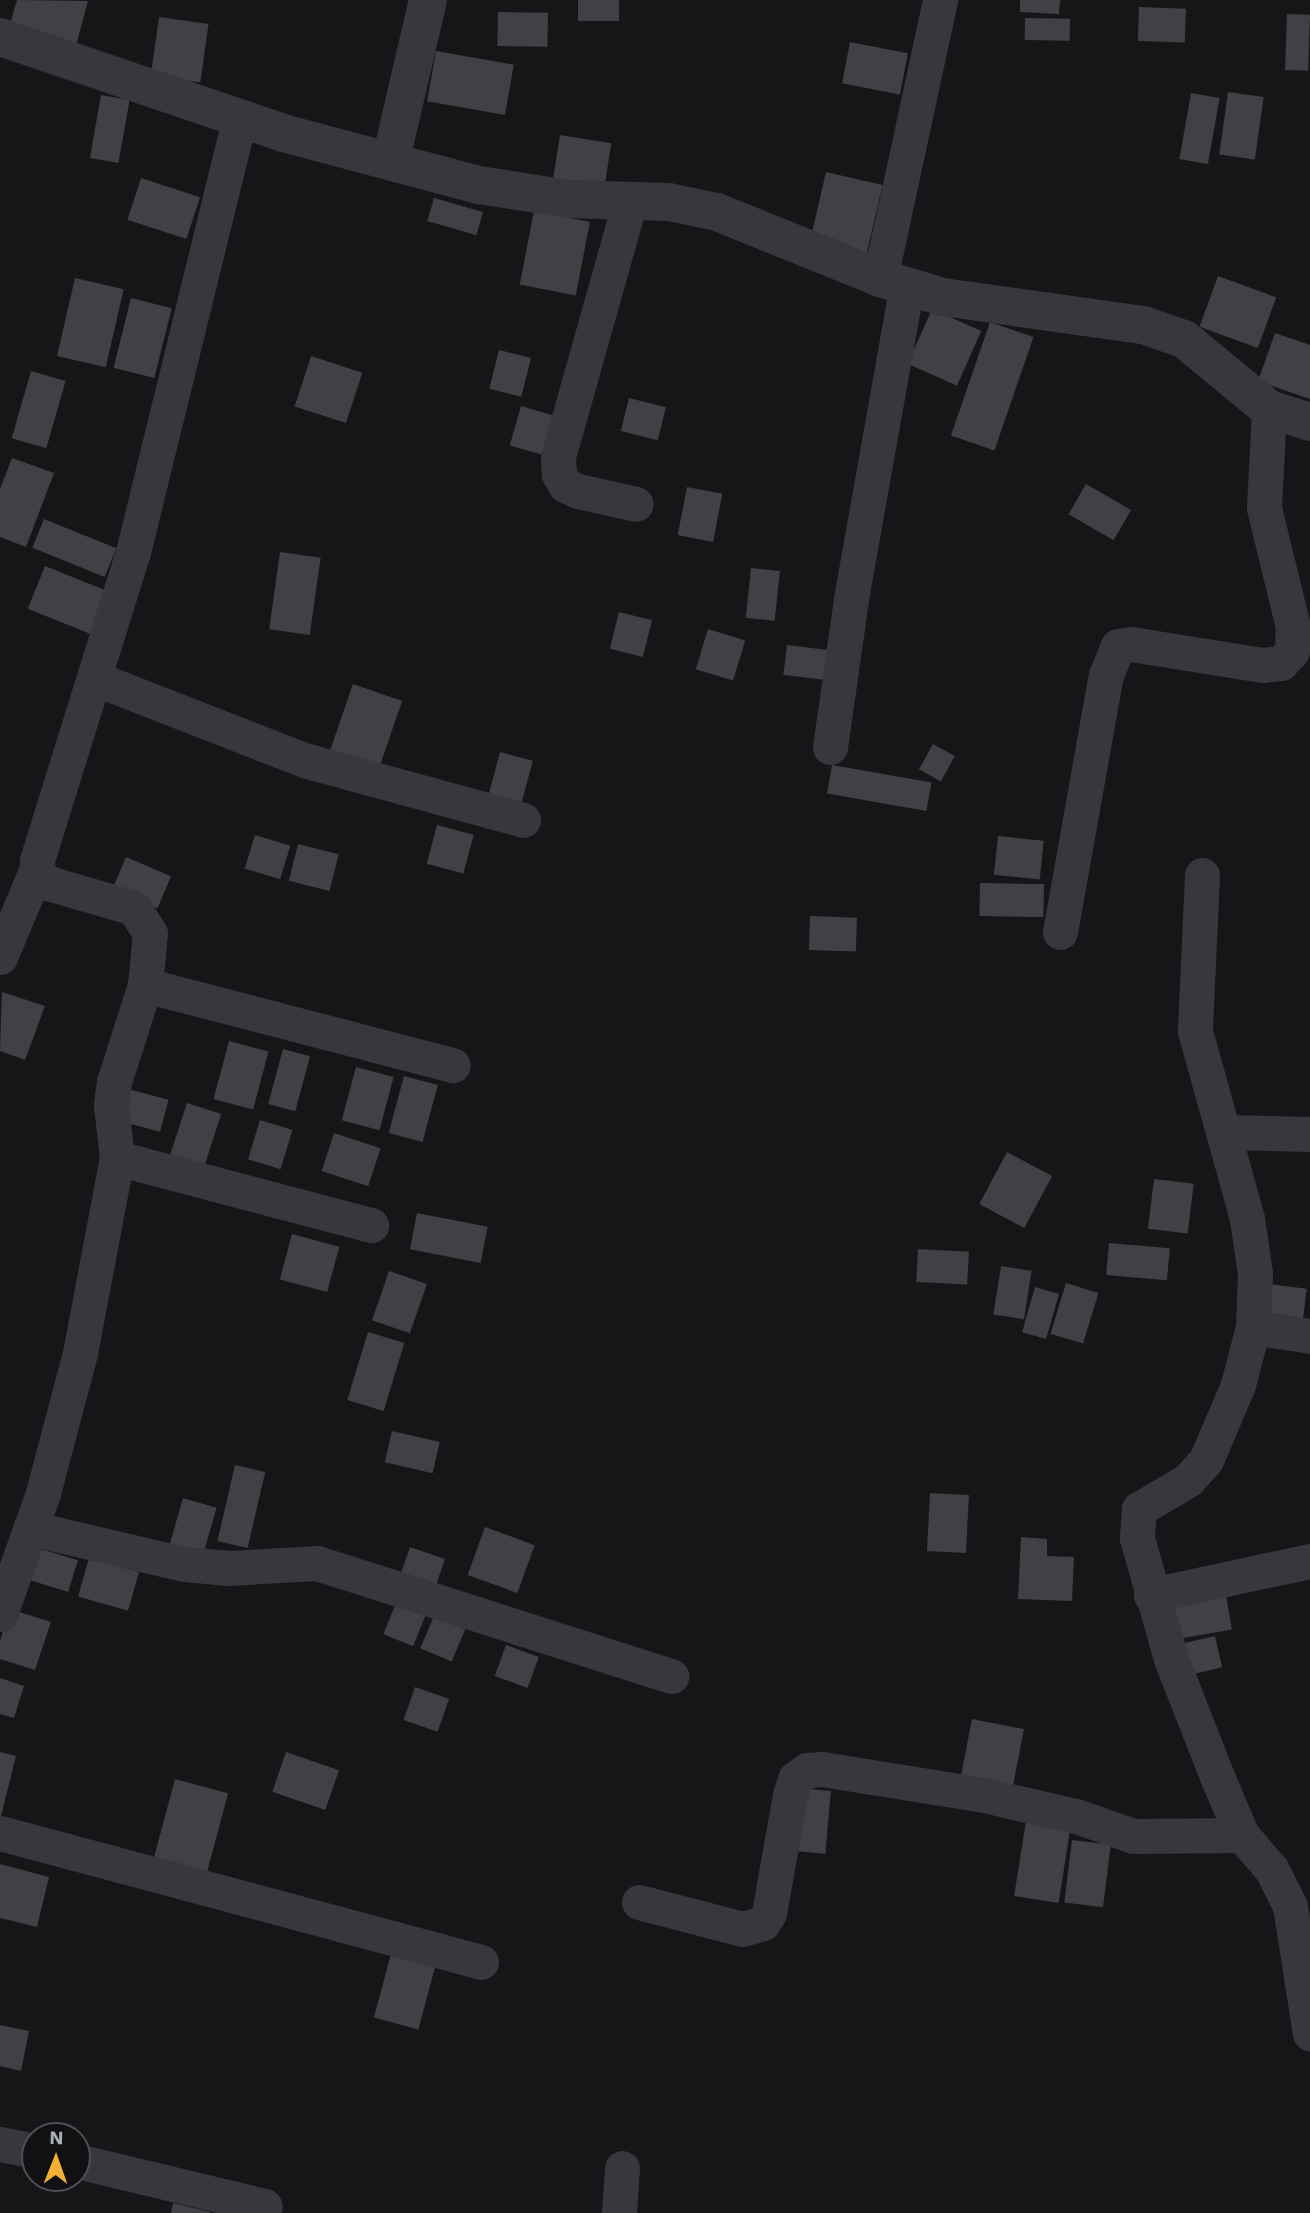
<!DOCTYPE html>
<style>
body{margin:0}
#map{position:relative;width:1310px;height:2213px;overflow:hidden;background:#161618;font-family:"Work Sans",sans-serif}
div>[style]{position:absolute}
[style*='--x']{left:calc(var(--x)*1px);top:calc(var(--y)*1px);width:calc(var(--w)*1px);rotate:calc(var(--a)*1deg)}
.building>*{inset:0;background:#404145;transform-origin:0 0}
.minor>*{height:35px;margin:-17.5px;padding:0 17.5px;transform-origin:17.5px;border-radius:17.5px;background:#37383d}
.tertiary>*{height:38px;margin:-19px;padding:0 19px;transform-origin:19px;border-radius:19px;background:#37383d}
span{translate:-50% -50%;white-space:nowrap;text-align:center;line-height:1.15;-webkit-text-stroke:5px #111113;paint-order:stroke}
.north{position:absolute;left:21px;top:2122px;width:70px;height:70px;box-sizing:border-box;background:#111113;border:2px solid #4d4f55;border-radius:50%;rotate:1deg;font-size:19px;font-weight:700;line-height:28px;text-align:center;color:#a8adb8}
.north::after{content:'';display:block;margin:auto;width:24px;height:32px;background:#f2b134;clip-path:polygon(50% 0,100% 100%,50% 72%,0 100%)}
</style>
<div id="map">
<div class="building">
<div style="clip-path:polygon(17px 0,88px 1px,75px 49px,8px 31px)"></div>
<div style="left:578px;top:0;width:41px;height:21px"></div>
<div style="clip-path:polygon(1020px 0,1060px 0,1059px 14px,1020px 12px)"></div>
<div style="left:1139px;top:7px;width:47px;height:34px;rotate:2deg"></div>
<div style="left:498px;top:12px;width:50px;height:34px;rotate:1deg"></div>
<div style="left:1287px;top:14px;width:23px;height:56px;rotate:2deg"></div>
<div style="left:159px;top:17px;width:50px;height:59px;rotate:8deg"></div>
<div style="left:1025px;top:18px;width:45px;height:22px;rotate:1deg"></div>
<div style="left:850px;top:42px;width:59px;height:42px;rotate:11deg"></div>
<div style="left:436px;top:51px;width:79px;height:51px;rotate:10deg"></div>
<div style="left:1228px;top:92px;width:36px;height:63px;rotate:8deg"></div>
<div style="left:1191px;top:93px;width:29px;height:67px;rotate:10deg"></div>
<div style="left:101px;top:95px;width:29px;height:64px;rotate:10deg"></div>
<div style="left:560px;top:135px;width:52px;height:49px;rotate:9deg"></div>
<div style="left:826px;top:172px;width:58px;height:70px;rotate:13deg"></div>
<div style="left:141px;top:178px;width:62px;height:44px;rotate:18deg"></div>
<div style="left:434px;top:198px;width:51px;height:24px;rotate:16deg"></div>
<div style="left:534px;top:211px;width:57px;height:75px;rotate:11deg"></div>
<div style="left:1218px;top:276px;width:62px;height:54px;rotate:20deg"></div>
<div style="left:75px;top:278px;width:50px;height:80px;rotate:13deg"></div>
<div style="left:131px;top:298px;width:42px;height:72px;rotate:14deg"></div>
<div style="left:932px;top:309px;width:54px;height:60px;rotate:24deg"></div>
<div style="left:990px;top:322px;width:46px;height:120px;rotate:19deg"></div>
<div style="clip-path:polygon(1275px 333px,1310px 345px,1310px 399px,1258px 381px)"></div>
<div style="left:499px;top:350px;width:33px;height:40px;rotate:14deg"></div>
<div style="left:311px;top:356px;width:54px;height:53px;rotate:18deg"></div>
<div style="left:31px;top:371px;width:36px;height:70px;rotate:16deg"></div>
<div style="left:629px;top:398px;width:38px;height:34px;rotate:14deg"></div>
<div style="left:521px;top:406px;width:36px;height:41px;rotate:16deg"></div>
<div style="clip-path:polygon(12px 458px,54px 473px,26px 547px,0 537px,0 489px)"></div>
<div style="left:1086px;top:484px;width:52px;height:35px;rotate:30deg"></div>
<div style="left:687px;top:487px;width:36px;height:49px;rotate:11deg"></div>
<div style="left:44px;top:519px;width:78px;height:31px;rotate:22deg"></div>
<div style="left:280px;top:552px;width:41px;height:78px;rotate:8deg"></div>
<div style="left:45px;top:566px;width:67px;height:46px;rotate:22deg"></div>
<div style="left:751px;top:568px;width:29px;height:50px;rotate:6deg"></div>
<div style="left:619px;top:612px;width:34px;height:38px;rotate:14deg"></div>
<div style="left:708px;top:629px;width:39px;height:42px;rotate:17deg"></div>
<div style="left:787px;top:645px;width:41px;height:30px;rotate:7deg"></div>
<div style="left:353px;top:684px;width:52px;height:72px;rotate:19deg"></div>
<div style="left:933px;top:744px;width:25px;height:29px;rotate:29deg"></div>
<div style="left:500px;top:752px;width:34px;height:46px;rotate:15deg"></div>
<div style="left:832px;top:765px;width:101px;height:29px;rotate:10deg"></div>
<div style="left:437px;top:825px;width:38px;height:40px;rotate:15deg"></div>
<div style="left:255px;top:835px;width:37px;height:35px;rotate:17deg"></div>
<div style="left:998px;top:836px;width:46px;height:39px;rotate:6deg"></div>
<div style="left:298px;top:844px;width:42px;height:38px;rotate:14deg"></div>
<div style="left:126px;top:857px;width:49px;height:35px;rotate:23deg"></div>
<div style="left:980px;top:883px;width:64px;height:33px;rotate:1deg"></div>
<div style="left:810px;top:916px;width:47px;height:34px;rotate:2deg"></div>
<div style="clip-path:polygon(2px 992px,45px 1006px,25px 1060px,0 1051px)"></div>
<div style="left:229px;top:1041px;width:41px;height:60px;rotate:15deg"></div>
<div style="left:283px;top:1049px;width:28px;height:57px;rotate:15deg"></div>
<div style="left:356px;top:1067px;width:39px;height:55px;rotate:15deg"></div>
<div style="left:404px;top:1076px;width:35px;height:59px;rotate:15deg"></div>
<div style="left:128px;top:1089px;width:42px;height:33px;rotate:15deg"></div>
<div style="left:187px;top:1103px;width:36px;height:54px;rotate:18deg"></div>
<div style="left:260px;top:1120px;width:34px;height:41px;rotate:17deg"></div>
<div style="left:334px;top:1133px;width:49px;height:40px;rotate:18deg"></div>
<div style="left:1007px;top:1152px;width:51px;height:59px;rotate:28deg"></div>
<div style="left:1154px;top:1179px;width:40px;height:50px;rotate:7deg"></div>
<div style="left:417px;top:1213px;width:72px;height:37px;rotate:11deg"></div>
<div style="left:292px;top:1234px;width:49px;height:47px;rotate:15deg"></div>
<div style="left:1109px;top:1243px;width:61px;height:32px;rotate:5deg"></div>
<div style="left:918px;top:1249px;width:51px;height:33px;rotate:3deg"></div>
<div style="left:1001px;top:1266px;width:31px;height:49px;rotate:9deg"></div>
<div style="left:389px;top:1271px;width:40px;height:52px;rotate:19deg"></div>
<div style="left:1066px;top:1283px;width:34px;height:53px;rotate:17deg"></div>
<div style="left:1267px;top:1284px;width:40px;height:32px;rotate:7deg"></div>
<div style="left:1035px;top:1287px;width:25px;height:47px;rotate:16deg"></div>
<div style="left:368px;top:1332px;width:38px;height:71px;rotate:17deg"></div>
<div style="left:392px;top:1431px;width:49px;height:32px;rotate:13deg"></div>
<div style="left:235px;top:1465px;width:31px;height:78px;rotate:13deg"></div>
<div style="left:930px;top:1493px;width:39px;height:58px;rotate:3deg"></div>
<div style="left:183px;top:1498px;width:35px;height:55px;rotate:16deg"></div>
<div style="left:485px;top:1527px;width:53px;height:51px;rotate:20deg"></div>
<div style="clip-path:polygon(1021px 1537px,1047px 1539px,1047px 1556px,1074px 1557px,1072px 1601px,1018px 1599px)"></div>
<div style="left:31px;top:1546px;width:49px;height:33px;rotate:17deg"></div>
<div style="left:410px;top:1547px;width:37px;height:35px;rotate:19deg"></div>
<div style="left:89px;top:1558px;width:52px;height:40px;rotate:16deg"></div>
<div style="left:1225px;top:1590px;width:40px;height:64px;rotate:80deg"></div>
<div style="left:398px;top:1598px;width:32px;height:39px;rotate:22deg"></div>
<div style="clip-path:polygon(10px 1609px,51px 1622px,35px 1670px,0 1659px,0 1641px)"></div>
<div style="left:434px;top:1616px;width:34px;height:35px;rotate:23deg"></div>
<div style="left:1215px;top:1636px;width:32px;height:42px;rotate:77deg"></div>
<div style="left:506px;top:1645px;width:35px;height:33px;rotate:20deg"></div>
<div style="clip-path:polygon(0 1678px,24px 1686px,14px 1718px,0 1714px)"></div>
<div style="left:415px;top:1687px;width:36px;height:35px;rotate:19deg"></div>
<div style="left:972px;top:1719px;width:53px;height:66px;rotate:11deg"></div>
<div style="clip-path:polygon(0 1752px,16px 1756px,1px 1816px,0 1816px)"></div>
<div style="left:286px;top:1752px;width:56px;height:42px;rotate:19deg"></div>
<div style="left:175px;top:1779px;width:55px;height:83px;rotate:15deg"></div>
<div style="left:797px;top:1788px;width:34px;height:63px;rotate:5deg"></div>
<div style="left:1026px;top:1821px;width:45px;height:76px;rotate:9deg"></div>
<div style="left:1072px;top:1840px;width:39px;height:63px;rotate:7deg"></div>
<div style="clip-path:polygon(0 1864px,49px 1877px,37px 1927px,0 1918px)"></div>
<div style="left:392px;top:1950px;width:46px;height:70px;rotate:15deg"></div>
<div style="clip-path:polygon(0 2025px,29px 2031px,21px 2071px,0 2066px)"></div>
<div style="clip-path:polygon(173px 2203px,210px 2212px,210px 2213px,171px 2213px)"></div>
</div>
<div class="minor">
<div style="--x:630;--y:201;--w:266;--a:105.7"></div>
<div style="--x:558;--y:457;--w:17;--a:87"></div>
<div style="--x:559;--y:474;--w:13;--a:61"></div>
<div style="--x:565;--y:485;--w:14;--a:25"></div>
<div style="--x:578;--y:491;--w:59;--a:12.6"></div>
<div style="--x:880;--y:278;--w:284;--a:-77.8"></div>
<div style="--x:94;--y:678;--w:225;--a:21.3"></div>
<div style="--x:304;--y:760;--w:227;--a:15.3"></div>
<div style="--x:830;--y:747;--w:156;--a:-81.9"></div>
<div style="--x:852;--y:593;--w:313;--a:-79.9"></div>
<div style="--x:1202;--y:875;--w:156;--a:92.6"></div>
<div style="--x:1195;--y:1031;--w:195;--a:74.5"></div>
<div style="--x:1247;--y:1219;--w:55;--a:81.6"></div>
<div style="--x:1255;--y:1273;--w:54;--a:92.1"></div>
<div style="--x:1253;--y:1327;--w:60;--a:104.5"></div>
<div style="--x:1238;--y:1385;--w:82;--a:113.1"></div>
<div style="--x:1206;--y:1460;--w:27;--a:132"></div>
<div style="--x:1188;--y:1480;--w:57;--a:149.4"></div>
<div style="--x:1139;--y:1509;--w:29;--a:94"></div>
<div style="--x:1137;--y:1538;--w:126;--a:74.3"></div>
<div style="--x:1171;--y:1659;--w:129;--a:68.6"></div>
<div style="--x:1218;--y:1779;--w:61;--a:66.8"></div>
<div style="--x:1242;--y:1835;--w:46;--a:49.4"></div>
<div style="--x:1272;--y:1870;--w:40;--a:63.4"></div>
<div style="--x:1290;--y:1906;--w:129;--a:81.1"></div>
<div style="--x:1060;--y:932;--w:261;--a:-79.9"></div>
<div style="--x:1106;--y:675;--w:31;--a:-68"></div>
<div style="--x:1118;--y:646;--w:13;--a:-9"></div>
<div style="--x:1131;--y:644;--w:133;--a:9.1"></div>
<div style="--x:1262;--y:665;--w:19;--a:-6"></div>
<div style="--x:1281;--y:663;--w:16;--a:-47"></div>
<div style="--x:1292;--y:651;--w:24;--a:-88"></div>
<div style="--x:1293;--y:627;--w:122;--a:-103.7"></div>
<div style="--x:1264;--y:508;--w:99;--a:-87.1"></div>
<div style="--x:0;--y:957;--w:93;--a:-67.3"></div>
<div style="--x:145;--y:985;--w:318;--a:14.6"></div>
<div style="--x:1224;--y:1132;--w:86;--a:1.3"></div>
<div style="--x:117;--y:1158;--w:263;--a:14.8"></div>
<div style="--x:1253;--y:1327;--w:58;--a:9"></div>
<div style="--x:30;--y:1528;--w:158;--a:13.2"></div>
<div style="--x:184;--y:1564;--w:45;--a:5.1"></div>
<div style="--x:229;--y:1568;--w:88;--a:-3.3"></div>
<div style="--x:317;--y:1563;--w:372;--a:17.7"></div>
<div style="--x:1151;--y:1595;--w:163;--a:-12.1"></div>
<div style="--x:0;--y:1614;--w:128;--a:-70.4"></div>
<div style="--x:43;--y:1493;--w:145;--a:-75.2"></div>
<div style="--x:80;--y:1353;--w:198;--a:-79.3"></div>
<div style="--x:117;--y:1158;--w:53;--a:-96.5"></div>
<div style="--x:111;--y:1105;--w:23;--a:-83"></div>
<div style="--x:114;--y:1082;--w:102;--a:-72.3"></div>
<div style="--x:145;--y:985;--w:52;--a:-84.5"></div>
<div style="--x:150;--y:933;--w:30;--a:-123"></div>
<div style="--x:134;--y:908;--w:90;--a:-163.8"></div>
<div style="--x:48;--y:883;--w:17;--a:-135"></div>
<div style="--x:36;--y:871;--w:11;--a:-85"></div>
<div style="--x:37;--y:860;--w:323;--a:-72.7"></div>
<div style="--x:133;--y:552;--w:447;--a:-76.2"></div>
<div style="--x:0;--y:1833;--w:498;--a:15"></div>
<div style="--x:639;--y:1902;--w:107;--a:14.6"></div>
<div style="--x:743;--y:1929;--w:21;--a:-17"></div>
<div style="--x:763;--y:1923;--w:12;--a:-59"></div>
<div style="--x:769;--y:1913;--w:120;--a:-79.9"></div>
<div style="--x:790;--y:1795;--w:17;--a:-73"></div>
<div style="--x:795;--y:1779;--w:15;--a:-37"></div>
<div style="--x:807;--y:1770;--w:15;--a:-4"></div>
<div style="--x:822;--y:1769;--w:164;--a:9.1"></div>
<div style="--x:984;--y:1795;--w:94;--a:12.9"></div>
<div style="--x:1076;--y:1816;--w:60;--a:19.3"></div>
<div style="--x:1133;--y:1836;--w:109;--a:-0.5"></div>
<div style="--x:0;--y:2144;--w:36;--a:11"></div>
<div style="--x:77;--y:2161;--w:193;--a:13.5"></div>
<div style="--x:619;--y:2213;--w:45;--a:-86.2"></div>
</div>
<div class="tertiary">
<div style="--x:0;--y:37;--w:299;--a:18.7"></div>
<div style="--x:283;--y:133;--w:203;--a:14.9"></div>
<div style="--x:479;--y:185;--w:90;--a:8.9"></div>
<div style="--x:568;--y:199;--w:101;--a:1.7"></div>
<div style="--x:669;--y:202;--w:49;--a:11.8"></div>
<div style="--x:717;--y:212;--w:176;--a:22"></div>
<div style="--x:880;--y:278;--w:66;--a:16.8"></div>
<div style="--x:943;--y:297;--w:202;--a:8"></div>
<div style="--x:1143;--y:325;--w:43;--a:18.9"></div>
<div style="--x:1184;--y:339;--w:110;--a:39.5"></div>
<div style="--x:1269;--y:409;--w:43;--a:17.6"></div>
<div style="--x:391;--y:159;--w:163;--a:-76.9"></div>
</div>
<div class="north">N</div>
</div>
